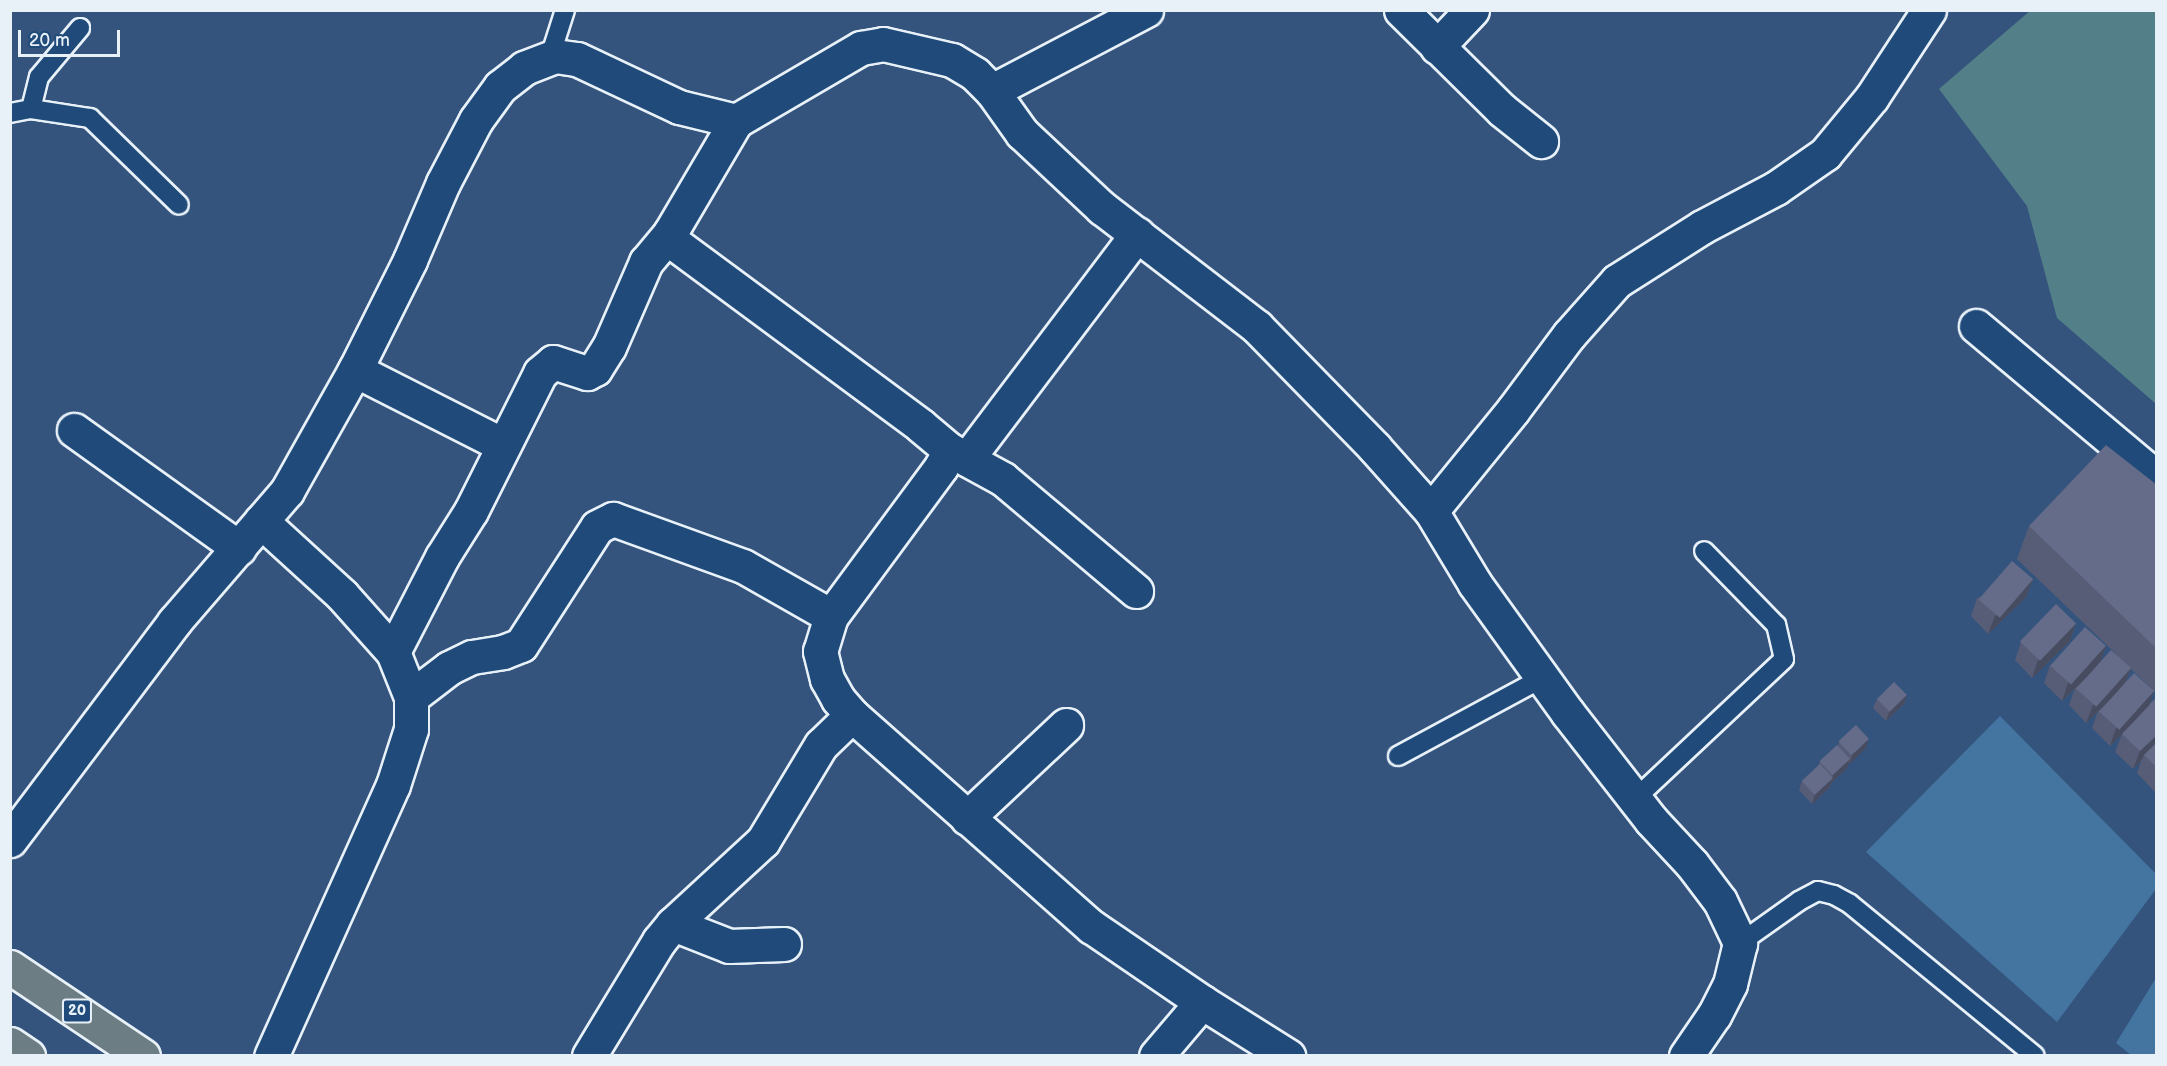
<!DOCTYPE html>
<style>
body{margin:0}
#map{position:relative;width:2167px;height:1066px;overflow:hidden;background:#34547e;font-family:"Balsamiq Sans",sans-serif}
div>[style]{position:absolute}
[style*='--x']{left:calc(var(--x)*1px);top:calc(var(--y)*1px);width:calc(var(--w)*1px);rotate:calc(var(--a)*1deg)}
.green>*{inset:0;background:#538088}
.water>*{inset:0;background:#4375a0}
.roads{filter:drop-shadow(2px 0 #e8f1f8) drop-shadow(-2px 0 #e8f1f8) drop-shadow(0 2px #e8f1f8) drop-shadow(0 -2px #e8f1f8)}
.service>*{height:18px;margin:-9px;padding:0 9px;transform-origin:9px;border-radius:9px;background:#1f4a7a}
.minor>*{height:33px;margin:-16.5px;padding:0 16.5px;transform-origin:16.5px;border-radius:16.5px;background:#1f4a7a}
.primary>*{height:33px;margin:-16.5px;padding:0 16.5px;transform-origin:16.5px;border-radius:16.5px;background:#6c7e84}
.wall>*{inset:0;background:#575d76}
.shaded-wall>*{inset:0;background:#474c60}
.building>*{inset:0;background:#656c89;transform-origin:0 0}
span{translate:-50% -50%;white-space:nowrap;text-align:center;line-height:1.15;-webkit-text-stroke:6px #1f4a7a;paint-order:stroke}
.shield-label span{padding:2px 4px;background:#1f4a7a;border:2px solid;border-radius:4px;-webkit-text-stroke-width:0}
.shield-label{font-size:15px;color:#e8f1f8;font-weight:700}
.frame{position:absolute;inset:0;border:12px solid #e8f1f8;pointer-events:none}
.scale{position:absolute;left:18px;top:30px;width:102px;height:27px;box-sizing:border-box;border:3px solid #e8f1f8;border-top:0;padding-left:8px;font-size:18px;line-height:21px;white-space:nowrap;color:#e8f1f8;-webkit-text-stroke:4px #1f4a7a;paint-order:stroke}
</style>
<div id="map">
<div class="green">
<div style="clip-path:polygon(2031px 10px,2156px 11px,2155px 403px,2057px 318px,2027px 206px,1939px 89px)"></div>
</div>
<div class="water">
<div style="clip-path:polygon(2000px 716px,2156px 874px,2156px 889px,2057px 1022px,1866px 852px)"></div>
<div style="clip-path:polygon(2156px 978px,2156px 1055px,2131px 1055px,2116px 1043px)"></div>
</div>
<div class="roads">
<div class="service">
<div style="--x:550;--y:57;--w:49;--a:-72.3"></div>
<div style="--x:31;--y:109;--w:33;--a:-76"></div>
<div style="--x:39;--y:77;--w:64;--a:-50.1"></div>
<div style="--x:10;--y:113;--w:21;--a:-11"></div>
<div style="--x:31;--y:109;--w:60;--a:8.7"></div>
<div style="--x:90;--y:118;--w:124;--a:44.3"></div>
<div style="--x:1398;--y:756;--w:164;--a:-28.4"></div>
<div style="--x:1635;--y:799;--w:204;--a:-43.2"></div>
<div style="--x:1784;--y:659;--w:35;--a:-103"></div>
<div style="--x:1776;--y:625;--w:103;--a:-134.2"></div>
<div style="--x:1740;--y:943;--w:72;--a:-35.4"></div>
<div style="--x:1799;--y:901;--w:21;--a:-28"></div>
<div style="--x:1818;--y:891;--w:16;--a:14"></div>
<div style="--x:1834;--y:895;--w:18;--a:29"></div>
<div style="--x:1850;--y:904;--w:239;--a:39.4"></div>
</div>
<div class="minor">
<div style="--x:1401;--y:10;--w:142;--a:44.7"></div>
<div style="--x:1502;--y:110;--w:50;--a:38.5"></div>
<div style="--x:1437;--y:47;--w:51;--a:-46.6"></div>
<div style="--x:992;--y:91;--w:174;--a:-27.7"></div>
<div style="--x:736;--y:121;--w:130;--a:120.5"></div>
<div style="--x:670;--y:233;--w:6;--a:90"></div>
<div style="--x:670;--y:239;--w:6;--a:45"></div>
<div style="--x:674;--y:243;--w:307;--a:36.5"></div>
<div style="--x:921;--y:426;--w:38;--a:40"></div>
<div style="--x:950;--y:450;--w:60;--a:28.7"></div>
<div style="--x:1003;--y:479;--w:174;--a:40.1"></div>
<div style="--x:1976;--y:326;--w:235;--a:40"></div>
<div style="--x:355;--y:370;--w:166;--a:26.9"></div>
<div style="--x:74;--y:430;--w:203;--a:35.6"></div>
<div style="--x:950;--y:450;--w:19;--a:118"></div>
<div style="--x:941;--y:467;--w:185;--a:126.4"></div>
<div style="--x:831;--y:616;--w:37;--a:107"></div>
<div style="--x:820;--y:651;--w:29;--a:76"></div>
<div style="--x:827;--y:679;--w:23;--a:61"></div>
<div style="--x:838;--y:699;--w:21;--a:49"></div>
<div style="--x:852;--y:715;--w:320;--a:41.5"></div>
<div style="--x:1092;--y:927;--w:133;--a:34.3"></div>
<div style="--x:1202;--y:1002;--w:102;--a:32.1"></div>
<div style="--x:967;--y:459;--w:282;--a:-52.9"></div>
<div style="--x:1431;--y:511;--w:130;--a:-50.9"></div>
<div style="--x:1513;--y:410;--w:94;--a:-53.3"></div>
<div style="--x:1569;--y:335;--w:72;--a:-48.4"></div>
<div style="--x:1617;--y:281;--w:101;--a:-32.4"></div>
<div style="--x:1702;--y:227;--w:84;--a:-27.8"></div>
<div style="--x:1776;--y:188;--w:60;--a:-34.8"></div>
<div style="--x:1825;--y:154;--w:74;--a:-50.5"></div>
<div style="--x:1872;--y:97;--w:104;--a:-56.8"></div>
<div style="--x:261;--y:521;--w:110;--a:42.4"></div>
<div style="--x:342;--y:595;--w:76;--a:48.2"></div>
<div style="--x:393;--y:652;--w:48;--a:68.2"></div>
<div style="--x:411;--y:697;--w:32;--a:90"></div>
<div style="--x:411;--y:729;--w:59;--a:107.8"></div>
<div style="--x:393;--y:785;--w:297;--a:114.2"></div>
<div style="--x:393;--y:652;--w:107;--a:-62.7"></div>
<div style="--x:442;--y:557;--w:54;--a:-57.8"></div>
<div style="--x:471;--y:511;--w:154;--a:-63.4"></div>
<div style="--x:540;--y:373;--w:17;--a:-40"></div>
<div style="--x:553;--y:362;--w:36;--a:18"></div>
<div style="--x:587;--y:373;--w:9;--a:-27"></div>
<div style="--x:595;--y:369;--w:26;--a:-58"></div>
<div style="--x:609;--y:347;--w:93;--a:-66.5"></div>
<div style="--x:646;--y:262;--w:38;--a:-50"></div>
<div style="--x:411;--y:697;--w:48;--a:-37.3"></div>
<div style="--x:449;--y:668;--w:25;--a:-26"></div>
<div style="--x:472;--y:657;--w:31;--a:-9"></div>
<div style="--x:503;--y:652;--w:19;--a:-21"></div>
<div style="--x:521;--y:645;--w:140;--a:-57.2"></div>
<div style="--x:597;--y:527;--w:18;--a:-27"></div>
<div style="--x:613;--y:519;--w:138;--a:19.9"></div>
<div style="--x:743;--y:566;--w:101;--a:29.6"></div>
<div style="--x:967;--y:818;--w:136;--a:-43.2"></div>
<div style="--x:10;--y:840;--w:273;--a:-53"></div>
<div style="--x:174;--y:622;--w:173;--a:-49.2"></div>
<div style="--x:287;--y:491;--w:139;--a:-60.7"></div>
<div style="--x:355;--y:370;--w:123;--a:-63.4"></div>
<div style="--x:410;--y:260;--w:84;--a:-66.8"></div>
<div style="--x:443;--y:183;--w:71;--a:-62.4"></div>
<div style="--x:476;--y:120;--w:41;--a:-54"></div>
<div style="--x:500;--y:87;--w:31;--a:-38"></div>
<div style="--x:524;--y:68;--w:33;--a:-21"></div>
<div style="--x:555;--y:56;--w:22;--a:8"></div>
<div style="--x:577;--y:59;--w:113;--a:25.2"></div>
<div style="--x:679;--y:107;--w:59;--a:13.8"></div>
<div style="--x:736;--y:121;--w:145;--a:-30.3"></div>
<div style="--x:861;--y:48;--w:22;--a:-10"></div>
<div style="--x:883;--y:44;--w:71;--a:13.1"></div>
<div style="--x:952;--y:60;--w:27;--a:31"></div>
<div style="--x:975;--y:74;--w:24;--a:45"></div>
<div style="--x:992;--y:91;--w:52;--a:54.5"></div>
<div style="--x:1022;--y:133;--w:110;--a:43.2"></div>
<div style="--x:1102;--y:208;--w:195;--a:37.5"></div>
<div style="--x:1257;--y:327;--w:168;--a:45.7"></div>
<div style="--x:1374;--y:447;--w:86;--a:48.3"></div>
<div style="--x:1431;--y:511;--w:85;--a:58.9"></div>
<div style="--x:1475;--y:584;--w:158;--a:54.3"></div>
<div style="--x:1567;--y:712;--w:137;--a:52.1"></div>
<div style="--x:1651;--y:820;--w:60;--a:47"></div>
<div style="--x:1692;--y:864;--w:46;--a:52.9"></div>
<div style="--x:1720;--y:901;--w:47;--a:64.5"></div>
<div style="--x:1740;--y:943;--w:42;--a:103.7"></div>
<div style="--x:1730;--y:984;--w:35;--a:117"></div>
<div style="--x:1714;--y:1015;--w:50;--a:124.3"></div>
<div style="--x:673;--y:924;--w:60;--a:21.4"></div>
<div style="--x:729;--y:946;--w:55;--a:-2.1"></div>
<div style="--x:589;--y:1056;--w:135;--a:-58.7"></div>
<div style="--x:659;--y:941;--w:22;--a:-51"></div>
<div style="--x:673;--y:924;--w:122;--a:-42.7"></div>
<div style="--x:763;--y:841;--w:112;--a:-58.9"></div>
<div style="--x:821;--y:745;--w:43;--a:-44.1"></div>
<div style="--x:1156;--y:1056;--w:71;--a:-49.6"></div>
</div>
<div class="primary">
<div style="--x:10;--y:967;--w:160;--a:33.8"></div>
<div style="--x:10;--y:1044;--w:22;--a:34"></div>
</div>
</div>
<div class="wall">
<div style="clip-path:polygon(evenodd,2157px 485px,2157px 693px,2154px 691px,2149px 704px,2157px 697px,2157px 790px,2155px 792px,2137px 773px,2141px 761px,2133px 769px,2115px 752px,2122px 734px,2110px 746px,2092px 728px,2098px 711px,2086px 723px,2069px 705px,2075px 688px,2062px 701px,2044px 683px,2050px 665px,2106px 646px,2101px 660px,2116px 654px,2017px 559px,2029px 526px,2157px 485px,2131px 669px,2151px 688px,2126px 681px,2131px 669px)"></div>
<div style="clip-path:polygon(2033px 579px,2026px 597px,1988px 634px,1971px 616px,1977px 598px)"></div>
<div style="clip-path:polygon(2076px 623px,2070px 641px,2032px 678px,2015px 660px,2021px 642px)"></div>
<div style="clip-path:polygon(1907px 695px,1904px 704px,1886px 721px,1873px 708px,1877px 699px)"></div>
<div style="clip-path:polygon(1839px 742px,1866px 748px,1848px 764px,1847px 768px,1831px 783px,1830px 787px,1812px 804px,1799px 790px,1802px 781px,1818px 766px,1820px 762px,1838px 746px)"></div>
</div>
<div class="shaded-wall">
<div style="clip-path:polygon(2033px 579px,2026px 597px,1988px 634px,1995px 616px)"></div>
<div style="clip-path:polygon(2076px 623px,2070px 641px,2032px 678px,2038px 660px)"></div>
<div style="clip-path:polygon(2106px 646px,2100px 664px,2062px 701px,2068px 683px)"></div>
<div style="clip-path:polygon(2131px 668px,2124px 686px,2086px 723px,2093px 705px)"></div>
<div style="clip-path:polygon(2154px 691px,2148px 709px,2110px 746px,2116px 728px)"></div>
<div style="clip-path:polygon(1907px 695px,1904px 704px,1886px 721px,1889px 712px)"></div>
<div style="clip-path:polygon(2157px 735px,2157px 747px,2144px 755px,2141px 761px,2133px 769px,2140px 751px)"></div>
<div style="clip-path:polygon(1869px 739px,1866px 748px,1849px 765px,1852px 755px)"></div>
<div style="clip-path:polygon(1850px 759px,1847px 768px,1831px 783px,1830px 787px,1812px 804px,1815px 794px,1832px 779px,1833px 775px)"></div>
</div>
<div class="building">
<div style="clip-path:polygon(2106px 445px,2157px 485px,2157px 649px,2029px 526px)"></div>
<div style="left:2012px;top:561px;width:28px;height:51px;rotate:41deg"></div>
<div style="left:2056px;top:604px;width:28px;height:52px;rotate:44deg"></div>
<div style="left:2085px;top:627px;width:28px;height:52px;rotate:42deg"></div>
<div style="left:2111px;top:650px;width:27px;height:52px;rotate:42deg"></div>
<div style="left:2134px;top:673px;width:27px;height:52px;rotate:42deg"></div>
<div style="left:1894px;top:682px;width:18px;height:24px;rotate:45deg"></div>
<div style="clip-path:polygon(2157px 697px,2157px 735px,2140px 751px,2122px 734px)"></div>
<div style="left:1856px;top:725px;width:19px;height:24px;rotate:47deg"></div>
<div style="clip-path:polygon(2157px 742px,2157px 768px,2144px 755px)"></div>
<div style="left:1837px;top:745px;width:19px;height:24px;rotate:47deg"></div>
<div style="left:1820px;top:764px;width:19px;height:25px;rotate:47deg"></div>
</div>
<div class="shield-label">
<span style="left:77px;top:1011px">20</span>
</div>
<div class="frame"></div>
<div class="scale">20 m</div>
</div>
